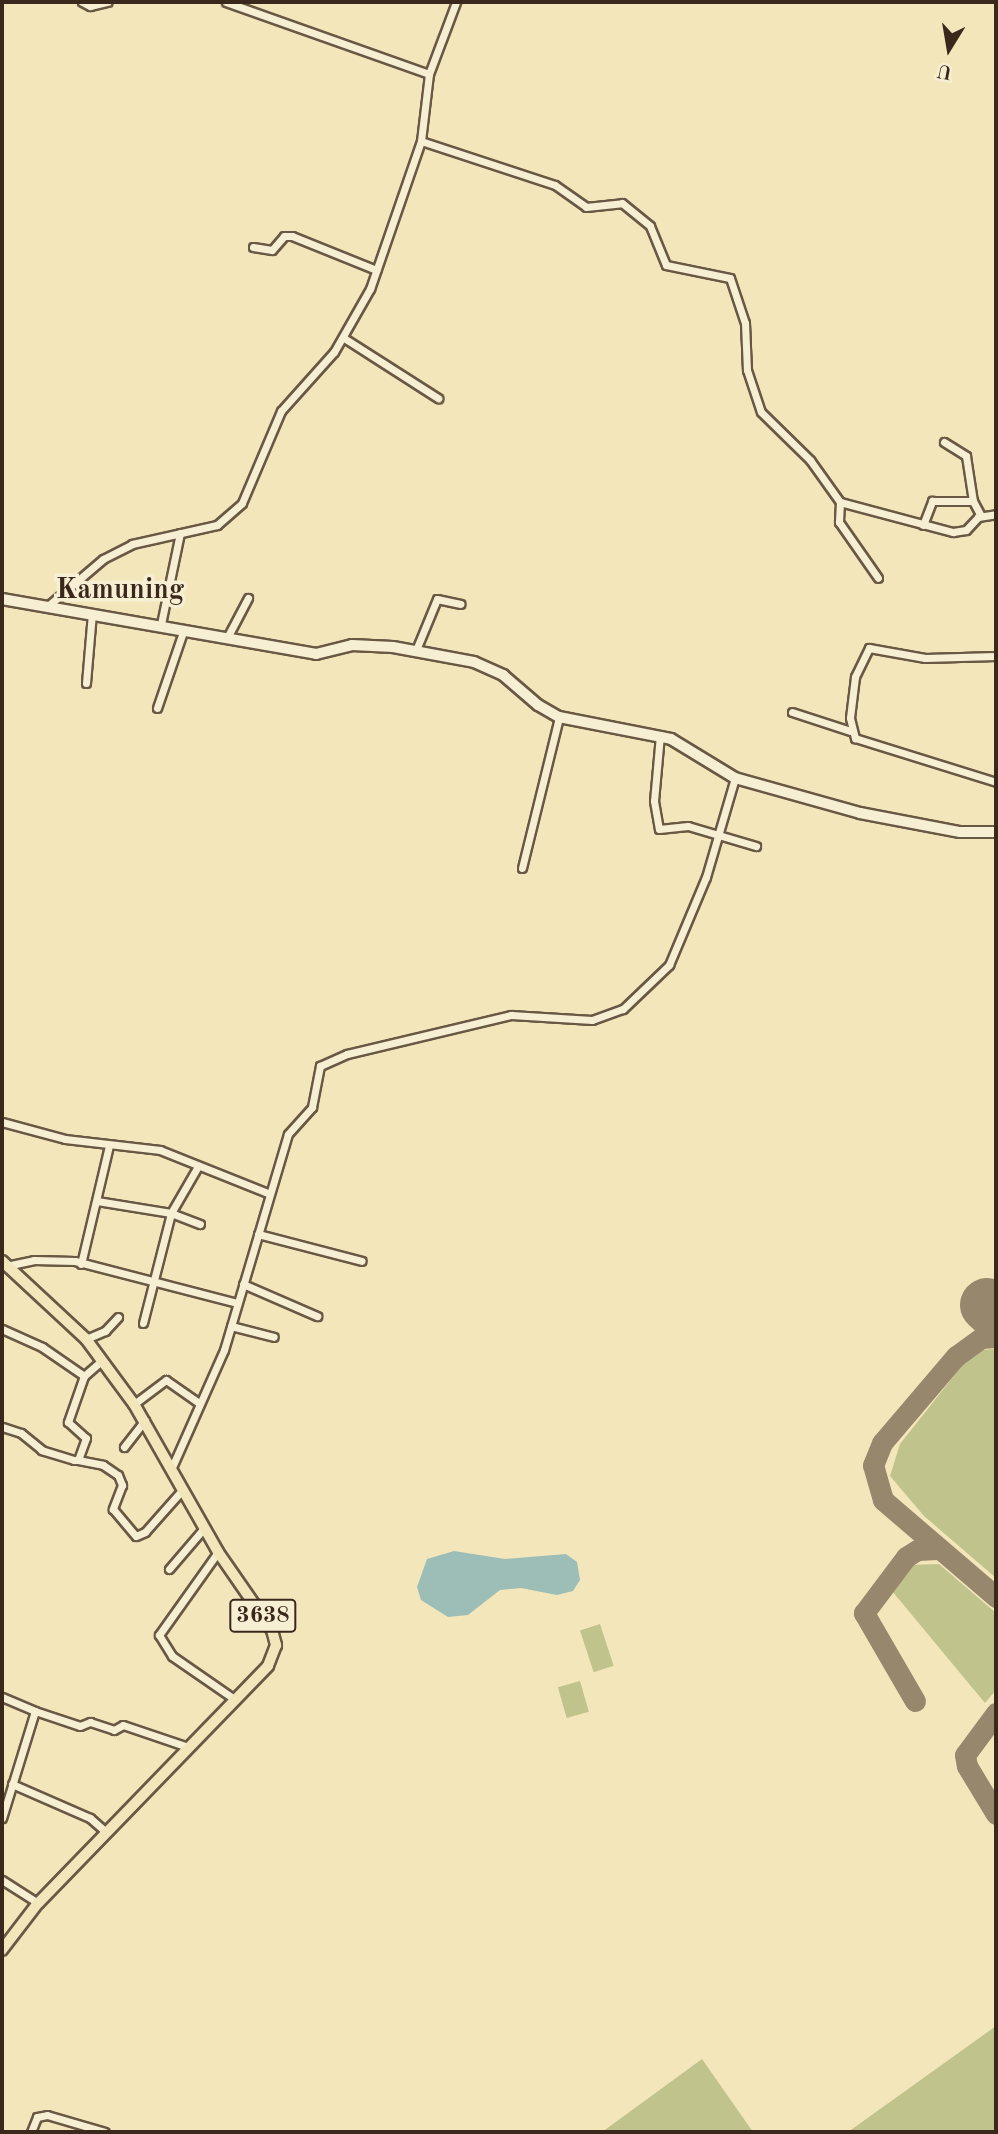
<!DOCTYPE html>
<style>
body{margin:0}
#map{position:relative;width:998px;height:2134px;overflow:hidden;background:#f3e6bb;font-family:"Old Standard TT",serif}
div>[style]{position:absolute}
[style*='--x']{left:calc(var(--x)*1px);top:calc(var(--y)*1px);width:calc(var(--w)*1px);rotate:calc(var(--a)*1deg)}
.green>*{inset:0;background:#c0c38c;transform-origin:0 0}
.water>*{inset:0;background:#9dbeb7}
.taxiway>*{height:21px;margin:-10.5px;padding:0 10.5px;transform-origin:10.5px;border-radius:10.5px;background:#97876c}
.runway>*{height:54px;margin:-27px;padding:0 27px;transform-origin:27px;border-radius:27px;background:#97876c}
.roads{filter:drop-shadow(2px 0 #695844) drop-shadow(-2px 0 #695844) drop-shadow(0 2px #695844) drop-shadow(0 -2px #695844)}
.street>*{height:7px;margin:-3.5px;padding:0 3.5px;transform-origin:3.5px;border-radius:3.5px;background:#f7efd3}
.secondary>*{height:10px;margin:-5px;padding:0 5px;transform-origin:5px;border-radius:5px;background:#f7efd3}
.primary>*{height:10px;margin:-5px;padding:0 5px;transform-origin:5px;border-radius:5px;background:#f3e6bb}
span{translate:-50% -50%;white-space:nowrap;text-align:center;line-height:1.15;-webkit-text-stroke:7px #f7efd3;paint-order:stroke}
.shield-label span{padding:2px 5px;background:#f7efd3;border:2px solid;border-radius:5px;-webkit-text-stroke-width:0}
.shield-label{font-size:23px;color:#3b281c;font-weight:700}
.quarter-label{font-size:28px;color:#3b281c;font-weight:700}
.frame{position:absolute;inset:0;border:4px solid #3b281c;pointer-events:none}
.north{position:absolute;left:914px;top:14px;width:70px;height:70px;-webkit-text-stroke:5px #f7efd3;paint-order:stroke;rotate:191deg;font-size:19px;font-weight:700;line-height:28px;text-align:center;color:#3b281c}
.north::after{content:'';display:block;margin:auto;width:24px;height:32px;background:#3b281c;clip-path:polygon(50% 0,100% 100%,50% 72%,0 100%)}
</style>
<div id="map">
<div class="green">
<div style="clip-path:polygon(996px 1349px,996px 1578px,924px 1516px,890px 1476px,900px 1444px,968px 1358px,979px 1350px)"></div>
<div style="clip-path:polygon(939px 1564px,996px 1613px,996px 1690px,985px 1703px,892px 1591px,912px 1565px)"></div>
<div style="left:600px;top:1624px;width:44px;height:21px;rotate:72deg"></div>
<div style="left:580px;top:1681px;width:32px;height:23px;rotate:74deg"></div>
<div style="clip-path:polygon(996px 2026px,996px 2132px,848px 2132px)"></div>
<div style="clip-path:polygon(702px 2059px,753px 2132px,602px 2132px)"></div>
</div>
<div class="water">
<div style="clip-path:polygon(454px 1551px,505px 1559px,566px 1554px,577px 1562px,580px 1580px,573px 1591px,557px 1595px,521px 1588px,500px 1590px,468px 1615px,448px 1617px,421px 1600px,417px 1587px,427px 1559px)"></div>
</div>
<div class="taxiway">
<div style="--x:996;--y:1337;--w:15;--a:176"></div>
<div style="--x:981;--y:1338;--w:31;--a:144"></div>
<div style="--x:956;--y:1356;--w:114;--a:130.4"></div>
<div style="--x:882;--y:1443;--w:24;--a:112"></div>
<div style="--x:873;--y:1465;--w:36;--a:74"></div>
<div style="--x:883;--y:1500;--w:149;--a:40.6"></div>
<div style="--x:915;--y:1701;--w:102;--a:-120.1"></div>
<div style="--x:864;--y:1613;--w:70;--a:-53.1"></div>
<div style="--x:906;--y:1557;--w:13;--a:-32"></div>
<div style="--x:917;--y:1550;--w:21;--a:-3"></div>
<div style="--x:996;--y:1713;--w:52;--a:126.4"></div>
<div style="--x:965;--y:1755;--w:11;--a:80"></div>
<div style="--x:967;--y:1766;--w:56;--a:58.9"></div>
</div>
<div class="runway">
<div style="--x:987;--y:1305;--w:12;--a:42"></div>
</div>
<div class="roads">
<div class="street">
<div style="--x:82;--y:2;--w:9;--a:27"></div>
<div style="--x:90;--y:6;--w:18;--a:-13"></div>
<div style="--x:226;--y:2;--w:215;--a:19.5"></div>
<div style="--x:421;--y:141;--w:141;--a:18.2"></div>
<div style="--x:555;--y:185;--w:38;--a:35"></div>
<div style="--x:586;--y:207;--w:36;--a:-6"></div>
<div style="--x:622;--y:203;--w:36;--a:39"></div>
<div style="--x:650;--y:226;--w:42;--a:67.7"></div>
<div style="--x:666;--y:265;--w:65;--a:11.5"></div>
<div style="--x:730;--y:278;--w:47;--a:71.6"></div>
<div style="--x:745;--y:323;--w:47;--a:87.6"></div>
<div style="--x:747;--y:370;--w:44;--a:71.6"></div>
<div style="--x:761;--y:412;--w:69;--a:44.4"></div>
<div style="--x:810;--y:460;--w:52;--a:54.5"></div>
<div style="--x:840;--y:502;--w:117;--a:14.9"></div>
<div style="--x:953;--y:532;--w:13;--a:-9"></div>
<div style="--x:966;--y:530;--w:18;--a:-47"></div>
<div style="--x:978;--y:517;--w:18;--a:-9"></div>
<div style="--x:253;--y:247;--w:19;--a:9"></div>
<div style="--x:272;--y:250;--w:18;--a:-49"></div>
<div style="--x:284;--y:236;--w:8;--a:0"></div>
<div style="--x:292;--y:236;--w:91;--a:22"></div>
<div style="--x:344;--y:338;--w:112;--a:32.6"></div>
<div style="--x:944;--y:442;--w:26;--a:32"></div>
<div style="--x:966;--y:456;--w:46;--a:81.2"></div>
<div style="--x:973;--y:501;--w:17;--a:62"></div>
<div style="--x:840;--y:502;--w:20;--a:93"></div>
<div style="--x:839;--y:522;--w:68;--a:55.1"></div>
<div style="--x:923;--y:525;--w:26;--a:-69"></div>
<div style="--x:932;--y:501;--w:41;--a:0"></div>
<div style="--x:49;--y:605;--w:71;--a:-40.4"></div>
<div style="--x:103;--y:559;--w:33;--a:-27"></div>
<div style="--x:132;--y:544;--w:87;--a:-12.6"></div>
<div style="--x:217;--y:525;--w:33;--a:-41"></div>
<div style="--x:242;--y:503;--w:100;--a:-67"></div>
<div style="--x:281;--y:411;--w:79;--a:-48.1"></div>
<div style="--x:334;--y:352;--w:73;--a:-60.3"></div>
<div style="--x:370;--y:289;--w:157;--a:-71"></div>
<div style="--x:421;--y:141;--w:67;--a:-83.2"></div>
<div style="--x:429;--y:74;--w:77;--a:-69.4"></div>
<div style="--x:161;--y:624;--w:93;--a:-78.2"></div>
<div style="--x:228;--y:636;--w:43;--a:-62.2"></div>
<div style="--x:416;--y:650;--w:55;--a:-67.6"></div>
<div style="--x:437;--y:599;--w:24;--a:12"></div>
<div style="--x:996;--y:656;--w:71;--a:178.4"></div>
<div style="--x:925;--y:658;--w:57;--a:-169.9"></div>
<div style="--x:869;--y:648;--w:32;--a:116"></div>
<div style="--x:855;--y:677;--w:41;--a:97"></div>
<div style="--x:850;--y:718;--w:21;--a:76"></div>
<div style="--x:855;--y:738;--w:148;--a:17.3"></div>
<div style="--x:86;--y:683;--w:70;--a:-85.1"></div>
<div style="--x:157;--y:708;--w:83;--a:-71.1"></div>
<div style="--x:792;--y:712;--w:61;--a:18.1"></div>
<div style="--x:660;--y:735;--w:66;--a:95.2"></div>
<div style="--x:654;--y:801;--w:28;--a:80"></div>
<div style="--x:659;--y:829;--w:29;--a:-6"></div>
<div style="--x:688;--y:826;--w:71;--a:16.4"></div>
<div style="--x:522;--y:868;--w:155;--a:-76.2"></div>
<div style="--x:2;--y:1122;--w:65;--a:15.1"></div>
<div style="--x:65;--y:1139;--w:96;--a:6.6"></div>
<div style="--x:160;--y:1150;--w:118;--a:21.8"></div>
<div style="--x:97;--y:1201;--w:75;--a:9.2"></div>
<div style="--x:171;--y:1213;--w:31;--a:21"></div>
<div style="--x:258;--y:1234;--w:107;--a:14.6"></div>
<div style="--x:81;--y:1264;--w:121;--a:-76.7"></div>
<div style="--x:6;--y:1266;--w:29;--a:-12"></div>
<div style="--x:34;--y:1260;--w:41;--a:1.4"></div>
<div style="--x:75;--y:1261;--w:167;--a:14.5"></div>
<div style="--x:243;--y:1284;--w:81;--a:23.4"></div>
<div style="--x:143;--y:1323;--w:114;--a:-75.7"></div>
<div style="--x:171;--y:1213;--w:52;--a:-60"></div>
<div style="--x:231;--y:1326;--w:44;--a:14.3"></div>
<div style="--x:2;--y:1329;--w:44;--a:24.2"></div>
<div style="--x:42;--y:1347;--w:51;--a:34.6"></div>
<div style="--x:84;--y:1376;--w:49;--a:109.2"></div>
<div style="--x:68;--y:1422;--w:24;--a:42"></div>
<div style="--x:86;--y:1438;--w:23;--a:110"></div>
<div style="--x:78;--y:1460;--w:4;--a:180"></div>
<div style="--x:74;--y:1460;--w:34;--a:-163"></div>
<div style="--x:42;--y:1450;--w:27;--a:-141"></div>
<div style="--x:21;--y:1433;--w:20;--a:-162"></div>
<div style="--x:86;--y:1339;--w:21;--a:-23"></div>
<div style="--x:105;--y:1331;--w:19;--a:-47"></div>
<div style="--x:84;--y:1376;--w:23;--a:-41"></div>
<div style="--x:134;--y:1404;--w:40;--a:-37"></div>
<div style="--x:166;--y:1380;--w:40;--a:34.9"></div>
<div style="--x:124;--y:1447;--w:34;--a:-52"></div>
<div style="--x:78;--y:1460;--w:25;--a:11"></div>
<div style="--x:103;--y:1465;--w:18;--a:34"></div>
<div style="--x:118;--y:1475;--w:11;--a:68"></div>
<div style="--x:122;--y:1485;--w:26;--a:111"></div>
<div style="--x:113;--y:1509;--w:35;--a:50"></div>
<div style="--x:136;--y:1536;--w:10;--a:-24"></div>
<div style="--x:145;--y:1532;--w:57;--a:-48.5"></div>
<div style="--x:173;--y:1465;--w:126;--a:-66.1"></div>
<div style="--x:224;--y:1350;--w:225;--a:-73.5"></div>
<div style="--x:288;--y:1134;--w:36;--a:-48"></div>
<div style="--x:312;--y:1107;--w:42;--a:-79"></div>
<div style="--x:320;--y:1066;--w:30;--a:-24"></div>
<div style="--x:347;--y:1054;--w:169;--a:-13.4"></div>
<div style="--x:511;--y:1015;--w:81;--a:3.5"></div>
<div style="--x:592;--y:1020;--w:33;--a:-20"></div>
<div style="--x:623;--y:1009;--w:64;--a:-43.7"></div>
<div style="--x:669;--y:965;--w:95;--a:-67.2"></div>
<div style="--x:706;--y:877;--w:103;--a:-73.7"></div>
<div style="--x:218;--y:1552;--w:102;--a:125.4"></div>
<div style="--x:159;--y:1635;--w:25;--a:58"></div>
<div style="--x:172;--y:1656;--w:75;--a:34.7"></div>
<div style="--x:169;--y:1569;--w:55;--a:-49.4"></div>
<div style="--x:2;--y:1697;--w:36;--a:23"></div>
<div style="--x:35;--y:1711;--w:112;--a:107.1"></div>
<div style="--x:35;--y:1711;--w:47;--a:18.4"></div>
<div style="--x:80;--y:1726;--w:11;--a:-22"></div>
<div style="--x:90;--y:1722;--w:25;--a:18"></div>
<div style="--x:114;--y:1730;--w:10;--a:-29"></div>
<div style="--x:123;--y:1725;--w:69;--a:18.7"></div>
<div style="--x:12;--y:1784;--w:85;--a:23.6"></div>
<div style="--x:90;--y:1818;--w:21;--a:41"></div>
<div style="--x:2;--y:1880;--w:43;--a:32.6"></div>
<div style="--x:31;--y:2132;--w:16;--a:-68"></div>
<div style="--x:37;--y:2117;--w:10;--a:-11"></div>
<div style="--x:47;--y:2115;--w:60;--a:16.3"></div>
</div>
<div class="secondary">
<div style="--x:2;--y:599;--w:319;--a:9.9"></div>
<div style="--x:316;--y:654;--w:37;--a:-14"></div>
<div style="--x:352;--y:645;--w:41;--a:2.8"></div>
<div style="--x:393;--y:647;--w:82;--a:10.5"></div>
<div style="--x:474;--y:662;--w:32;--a:24"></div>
<div style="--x:503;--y:675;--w:46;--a:40.6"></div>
<div style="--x:538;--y:705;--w:24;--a:30"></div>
<div style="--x:559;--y:717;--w:114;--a:11.1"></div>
<div style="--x:671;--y:739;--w:75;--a:31.4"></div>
<div style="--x:735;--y:778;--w:130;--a:15.6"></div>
<div style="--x:860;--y:813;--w:102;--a:10.8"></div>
<div style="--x:960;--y:832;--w:36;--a:0"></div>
</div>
<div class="primary">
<div style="--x:2;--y:1261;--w:115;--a:42.9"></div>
<div style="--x:86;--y:1339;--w:81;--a:53.6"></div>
<div style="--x:134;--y:1404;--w:170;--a:60.4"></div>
<div style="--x:218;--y:1552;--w:95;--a:55.3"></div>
<div style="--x:272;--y:1630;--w:16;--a:75"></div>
<div style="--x:276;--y:1645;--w:22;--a:111"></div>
<div style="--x:268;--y:1666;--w:330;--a:134.1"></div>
<div style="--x:38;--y:1903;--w:59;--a:127.5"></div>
</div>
</div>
<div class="shield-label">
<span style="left:263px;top:1616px">3638</span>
</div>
<div class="quarter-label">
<span style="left:120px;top:591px">Kamuning</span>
</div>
<div class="frame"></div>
<div class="north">U</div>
</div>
